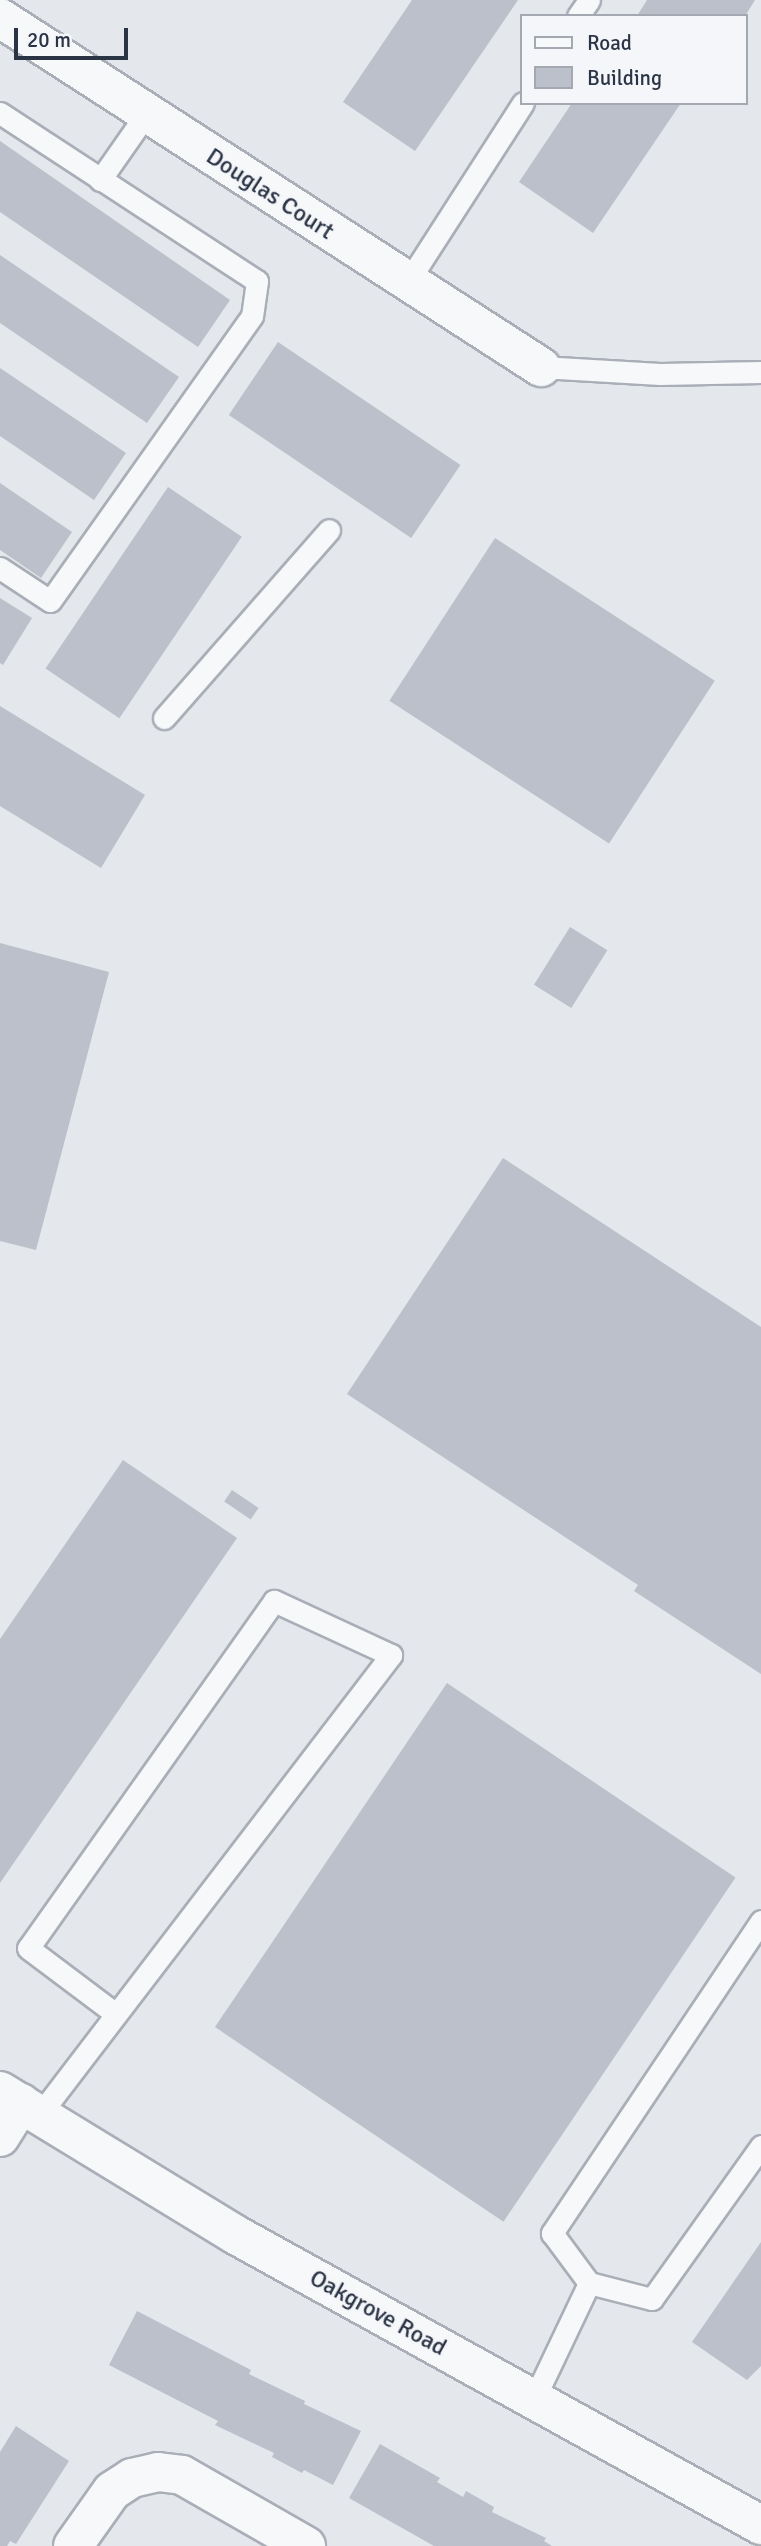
<!DOCTYPE html>
<style>
body{margin:0}
#map{position:relative;width:761px;height:2546px;overflow:hidden;background:#e4e7ec;font-family:Signika,sans-serif}
div>[style]{position:absolute}
[style*='--x']{left:calc(var(--x)*1px);top:calc(var(--y)*1px);width:calc(var(--w)*1px);rotate:calc(var(--a)*1deg)}
.building>*{inset:0;background:#bbc0ca;transform-origin:0 0}
.roads{filter:drop-shadow(2px 0 #a9aeb7) drop-shadow(-2px 0 #a9aeb7) drop-shadow(0 2px #a9aeb7) drop-shadow(0 -2px #a9aeb7)}
.lane>*{height:21px;margin:-10.5px;padding:0 10.5px;transform-origin:10.5px;border-radius:10.5px;background:#f7f8fa}
.street>*{height:38px;margin:-19px;padding:0 19px;transform-origin:19px;border-radius:19px;background:#f7f8fa}
span{translate:-50% -50%;white-space:nowrap;text-align:center;line-height:1.15;-webkit-text-stroke:5px #f4f6f9;paint-order:stroke}
.street-label{font-size:24px;color:#2b3445}
.legend{position:absolute;left:520px;top:14px;width:228px;height:91px;box-sizing:border-box;background:#f4f6f9;border:2px solid #a4a8b1;margin:0;padding:9px 12px;list-style:none;font-size:21px;color:#2b3445}
.legend li{display:flex;align-items:center;gap:14px;height:35px}
.legend b{width:35px;border:2px solid #a4a8b1}
.scale{position:absolute;left:14px;top:28px;width:114px;height:32px;box-sizing:border-box;border:4px solid #2b3445;border-top:0;padding-left:9px;font-size:21px;line-height:24px;white-space:nowrap;color:#2b3445;-webkit-text-stroke:5px #f4f6f9;paint-order:stroke}
</style>
<div id="map">
<div class="building">
<div style="clip-path:polygon(412px 0,518px 0,415px 151px,343px 102px)"></div>
<div style="clip-path:polygon(647px 0,755px 0,745px 16px,637px 16px)"></div>
<div style="clip-path:polygon(572px 103px,681px 103px,593px 233px,519px 182px)"></div>
<div style="clip-path:polygon(0 141px,230px 300px,198px 347px,0 212px)"></div>
<div style="clip-path:polygon(0 255px,179px 377px,147px 423px,0 323px)"></div>
<div style="left:278px;top:342px;width:220px;height:88px;rotate:34deg"></div>
<div style="clip-path:polygon(0 368px,126px 453px,94px 500px,0 436px)"></div>
<div style="clip-path:polygon(0 483px,72px 532px,41px 578px,0 550px)"></div>
<div style="left:168px;top:487px;width:89px;height:219px;rotate:34deg"></div>
<div style="left:495px;top:538px;width:262px;height:194px;rotate:33deg"></div>
<div style="clip-path:polygon(0 598px,32px 618px,3px 665px,0 663px)"></div>
<div style="clip-path:polygon(0 706px,145px 795px,101px 868px,0 806px)"></div>
<div style="left:570px;top:927px;width:44px;height:68px;rotate:32deg"></div>
<div style="clip-path:polygon(0 943px,109px 972px,36px 1250px,0 1241px)"></div>
<div style="clip-path:polygon(503px 1158px,761px 1327px,761px 1674px,634px 1591px,638px 1585px,347px 1394px)"></div>
<div style="clip-path:polygon(123px 1460px,237px 1538px,0 1883px,0 1639px)"></div>
<div style="left:232px;top:1490px;width:32px;height:14px;rotate:34deg"></div>
<div style="left:447px;top:1683px;width:348px;height:415px;rotate:34deg"></div>
<div style="clip-path:polygon(761px 2242px,761px 2366px,747px 2380px,692px 2342px)"></div>
<div style="clip-path:polygon(137px 2311px,251px 2370px,249px 2374px,305px 2401px,304px 2404px,361px 2431px,333px 2485px,304px 2470px,302px 2473px,272px 2457px,274px 2453px,215px 2425px,218px 2421px,109px 2365px)"></div>
<div style="clip-path:polygon(16px 2426px,69px 2461px,16px 2544px,10px 2541px,7px 2546px,0 2546px,0 2452px)"></div>
<div style="clip-path:polygon(380px 2444px,440px 2478px,437px 2482px,463px 2497px,466px 2491px,494px 2507px,492px 2512px,546px 2538px,544px 2541px,552px 2546px,434px 2546px,349px 2498px)"></div>
</div>
<div class="roads">
<div class="lane">
<div style="--x:578;--y:16;--w:19;--a:-55"></div>
<div style="--x:0;--y:113;--w:307;--a:33.2"></div>
<div style="--x:257;--y:281;--w:35;--a:98"></div>
<div style="--x:252;--y:316;--w:349;--a:125.3"></div>
<div style="--x:50;--y:601;--w:60;--a:-146.6"></div>
<div style="--x:100;--y:180;--w:80;--a:-55.1"></div>
<div style="--x:407;--y:283;--w:214;--a:-57.2"></div>
<div style="--x:541;--y:367;--w:119;--a:3.4"></div>
<div style="--x:660;--y:374;--w:101;--a:-1.1"></div>
<div style="--x:164;--y:718;--w:250;--a:-48.7"></div>
<div style="--x:761;--y:1921;--w:376;--a:123.8"></div>
<div style="--x:552;--y:2233;--w:62;--a:53.5"></div>
<div style="--x:589;--y:2283;--w:65;--a:14.3"></div>
<div style="--x:652;--y:2299;--w:188;--a:-54.5"></div>
<div style="--x:40;--y:2114;--w:578;--a:-52.59"></div>
<div style="--x:391;--y:1655;--w:129;--a:-155.2"></div>
<div style="--x:274;--y:1601;--w:425;--a:125.3"></div>
<div style="--x:28;--y:1948;--w:110;--a:36.9"></div>
<div style="--x:534;--y:2399;--w:128;--a:-64.6"></div>
</div>
<div class="street">
<div style="--x:0;--y:18;--w:644;--a:32.83"></div>
<div style="--x:0;--y:2091;--w:276;--a:31.4"></div>
<div style="--x:236;--y:2235;--w:600;--a:28.92"></div>
<div style="--x:0;--y:2137;--w:40;--a:-58"></div>
<div style="--x:73;--y:2546;--w:67;--a:-54.7"></div>
<div style="--x:112;--y:2491;--w:24;--a:-33"></div>
<div style="--x:132;--y:2478;--w:27;--a:-13"></div>
<div style="--x:158;--y:2472;--w:24;--a:7"></div>
<div style="--x:182;--y:2475;--w:143;--a:29.8"></div>
</div>
</div>
<div class="street-label">
<span style="left:270px;top:194px;rotate:33deg">Douglas Court</span>
<span style="left:378px;top:2313px;rotate:29deg">Oakgrove Road</span>
</div>
<ul class="legend">
<li><b style="height:9px;background:#f7f8fa"></b>Road</li>
<li><b style="height:19px;background:#bbc0ca"></b>Building</li>
</ul>
<div class="scale">20 m</div>
</div>
